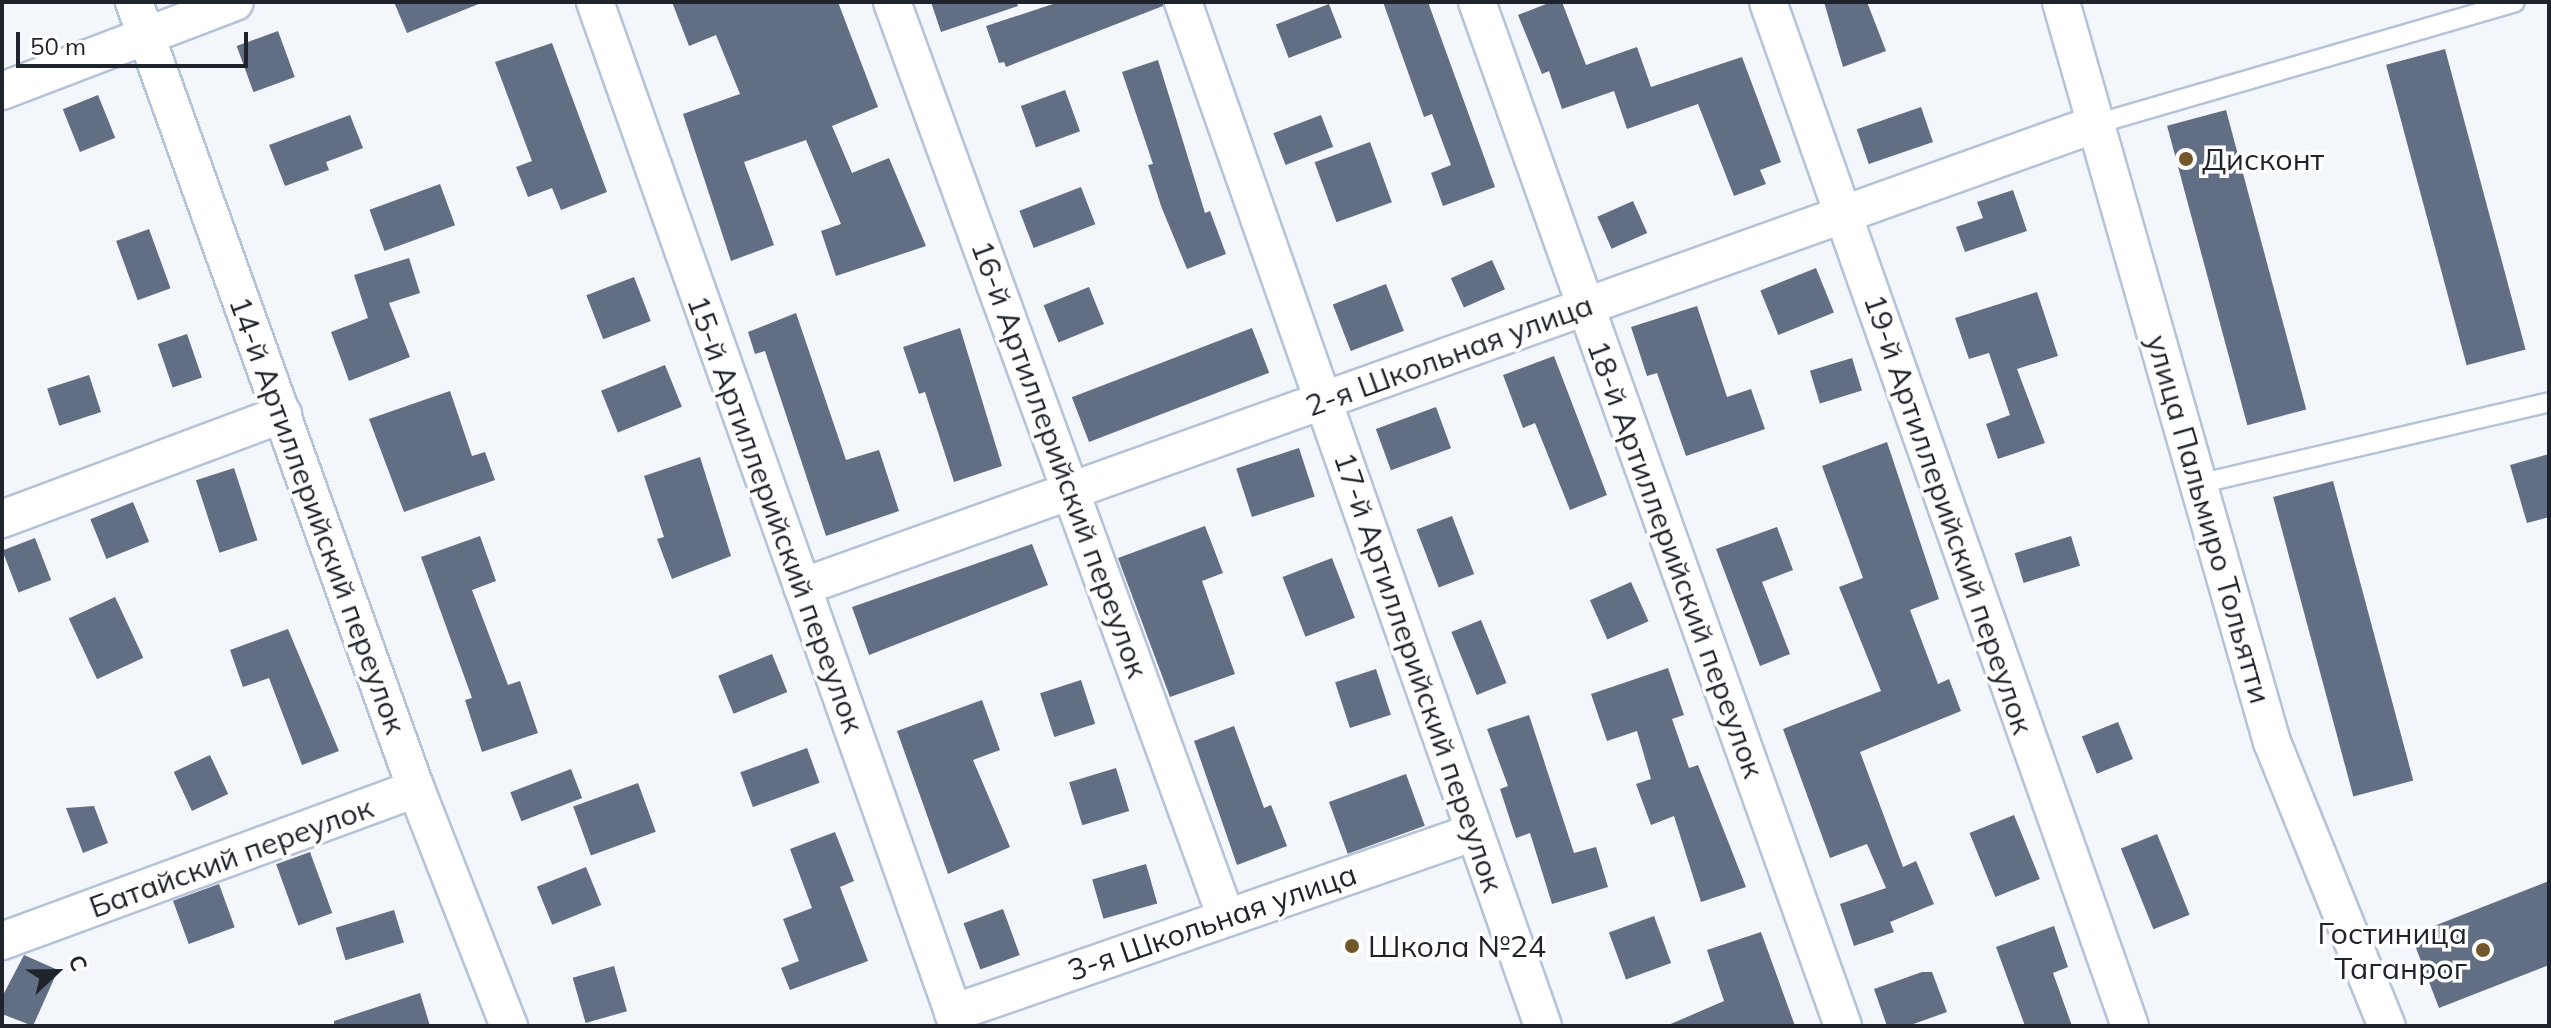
<!DOCTYPE html>
<meta charset="utf-8">
<style>
body{margin:0}
#map{position:relative;width:2551px;height:1028px;overflow:hidden;background:#f3f6fb;font-family:Mulish,sans-serif}
div>[style]{position:absolute}
[style*='--x']{left:calc(var(--x)*1px);top:calc(var(--y)*1px);width:calc(var(--w)*1px);rotate:calc(var(--a)*1deg)}
.building>*{inset:0;background:#626e83;transform-origin:0 0}
.roads{filter:drop-shadow(2px 0 #b5c3da) drop-shadow(-2px 0 #b5c3da) drop-shadow(0 2px #b5c3da) drop-shadow(0 -2px #b5c3da)}
.service>*{height:18px;margin:-9px;padding:0 9px;transform-origin:9px;border-radius:9px;background:#fff}
.minor>*{height:36px;margin:-18px;padding:0 18px;transform-origin:18px;border-radius:18px;background:#fff}
.dots>*{width:22px;height:22px;translate:-50% -50%;box-sizing:border-box;border:4px solid #fff;border-radius:50%}
span{translate:-50% -50%;white-space:nowrap;text-align:center;line-height:1.15;-webkit-text-stroke:7px #fff;paint-order:stroke}
.poi-label{font-size:30px;color:#1f242c}
.left{translate:0 -50%;text-align:left}
.right{translate:-100% -50%;text-align:right}
.street-label{font-size:30px;color:#1f242c}
.frame{position:absolute;inset:0;border:4px solid #1f242c;pointer-events:none}
.north{position:absolute;left:16px;top:932px;width:80px;height:80px;-webkit-text-stroke:6px #fff;paint-order:stroke;rotate:68deg;font-size:22px;font-weight:700;line-height:32px;text-align:center;color:#1f242c}
.north::after{content:'';display:block;margin:auto;width:28px;height:36px;background:#1f242c;clip-path:polygon(50% 0,100% 100%,50% 72%,0 100%)}
.scale{position:absolute;left:16px;top:32px;width:232px;height:36px;box-sizing:border-box;border:4px solid #1f242c;border-top:0;padding-left:10px;font-size:24px;line-height:28px;white-space:nowrap;color:#1f242c;-webkit-text-stroke:6px #fff;paint-order:stroke}
</style>
<div id="map">
<div class="building">
<div style="clip-path:polygon(394px 2px,481px 2px,481px 3px,407px 33px)"></div>
<div style="clip-path:polygon(672px 2px,838px 2px,878px 107px,832px 126px,852px 173px,889px 158px,926px 246px,836px 276px,821px 231px,841px 224px,806px 140px,744px 162px,774px 245px,731px 261px,683px 114px,740px 94px,716px 35px,689px 46px)"></div>
<div style="clip-path:polygon(931px 2px,1017px 2px,1018px 6px,941px 32px)"></div>
<div style="clip-path:polygon(1059px 2px,1163px 2px,1163px 6px,1006px 67px,1004px 62px,999px 63px,986px 26px)"></div>
<div style="clip-path:polygon(1383px 2px,1428px 2px,1495px 187px,1443px 206px,1431px 173px,1451px 165px,1432px 114px,1424px 117px)"></div>
<div style="clip-path:polygon(1551px 2px,1562px 2px,1586px 65px,1637px 47px,1651px 87px,1742px 57px,1781px 162px,1760px 170px,1766px 184px,1734px 196px,1698px 104px,1627px 129px,1614px 91px,1562px 109px,1549px 71px,1542px 74px,1518px 15px)"></div>
<div style="clip-path:polygon(1824px 2px,1867px 2px,1886px 51px,1843px 67px)"></div>
<div style="left:1329px;top:4px;width:36px;height:57px;rotate:69deg"></div>
<div style="left:278px;top:31px;width:49px;height:44px;rotate:70deg"></div>
<div style="clip-path:polygon(552px 43px,607px 192px,561px 210px,552px 188px,528px 197px,516px 167px,532px 161px,495px 62px)"></div>
<div style="left:2445px;top:49px;width:311px;height:61px;rotate:75deg"></div>
<div style="clip-path:polygon(1158px 60px,1205px 213px,1210px 211px,1226px 254px,1187px 269px,1161px 206px,1148px 165px,1153px 164px,1122px 72px)"></div>
<div style="left:1065px;top:90px;width:44px;height:47px;rotate:70deg"></div>
<div style="left:98px;top:95px;width:46px;height:38px;rotate:68deg"></div>
<div style="left:1921px;top:107px;width:37px;height:68px;rotate:71deg"></div>
<div style="left:2226px;top:110px;width:310px;height:61px;rotate:75deg"></div>
<div style="clip-path:polygon(350px 115px,363px 148px,326px 162px,329px 170px,285px 186px,269px 145px)"></div>
<div style="left:1321px;top:115px;width:34px;height:51px;rotate:69deg"></div>
<div style="left:1370px;top:142px;width:64px;height:59px;rotate:70deg"></div>
<div style="left:440px;top:184px;width:44px;height:75px;rotate:70deg"></div>
<div style="left:1081px;top:187px;width:40px;height:66px;rotate:69deg"></div>
<div style="clip-path:polygon(2013px 190px,2027px 231px,1965px 252px,1956px 227px,1983px 218px,1977px 202px)"></div>
<div style="left:1633px;top:201px;width:35px;height:39px;rotate:66deg"></div>
<div style="left:149px;top:229px;width:63px;height:35px;rotate:70deg"></div>
<div style="clip-path:polygon(409px 258px,420px 293px,389px 303px,410px 357px,349px 381px,331px 332px,368px 318px,354px 275px)"></div>
<div style="left:1492px;top:260px;width:32px;height:45px;rotate:66deg"></div>
<div style="left:1816px;top:268px;width:48px;height:60px;rotate:68deg"></div>
<div style="left:634px;top:277px;width:47px;height:51px;rotate:69deg"></div>
<div style="left:1386px;top:284px;width:50px;height:57px;rotate:69deg"></div>
<div style="left:1089px;top:287px;width:40px;height:49px;rotate:68deg"></div>
<div style="clip-path:polygon(2037px 292px,2058px 356px,2017px 369px,2045px 443px,1998px 459px,1986px 424px,2010px 415px,1989px 353px,1969px 359px,1955px 318px)"></div>
<div style="clip-path:polygon(1697px 306px,1727px 397px,1751px 389px,1765px 429px,1686px 456px,1657px 373px,1647px 376px,1631px 327px)"></div>
<div style="clip-path:polygon(796px 313px,846px 460px,879px 450px,899px 511px,826px 536px,765px 351px,755px 354px,748px 332px)"></div>
<div style="clip-path:polygon(960px 328px,1002px 466px,954px 482px,925px 392px,919px 394px,903px 347px)"></div>
<div style="left:1252px;top:328px;width:48px;height:193px;rotate:69deg"></div>
<div style="left:187px;top:334px;width:46px;height:31px;rotate:71deg"></div>
<div style="clip-path:polygon(1554px 356px,1607px 495px,1570px 510px,1535px 423px,1523px 428px,1503px 375px)"></div>
<div style="left:1852px;top:358px;width:34px;height:44px;rotate:73deg"></div>
<div style="left:665px;top:365px;width:45px;height:69px;rotate:68deg"></div>
<div style="left:89px;top:375px;width:39px;height:44px;rotate:72deg"></div>
<div style="clip-path:polygon(450px 391px,472px 456px,485px 452px,495px 480px,404px 512px,369px 419px)"></div>
<div style="left:1436px;top:407px;width:44px;height:64px;rotate:70deg"></div>
<div style="clip-path:polygon(1887px 442px,1939px 599px,1910px 610px,1938px 684px,1949px 679px,1961px 711px,1860px 752px,1903px 867px,1916px 861px,1934px 904px,1890px 922px,1894px 932px,1854px 946px,1840px 904px,1886px 888px,1867px 844px,1830px 858px,1783px 729px,1881px 691px,1839px 587px,1863px 578px,1822px 466px)"></div>
<div style="left:1299px;top:448px;width:51px;height:66px;rotate:72deg"></div>
<div style="clip-path:polygon(2549px 454px,2549px 517px,2527px 523px,2510px 465px)"></div>
<div style="clip-path:polygon(700px 457px,731px 556px,672px 579px,657px 539px,664px 537px,644px 476px)"></div>
<div style="left:234px;top:468px;width:76px;height:40px;rotate:72deg"></div>
<div style="left:2333px;top:481px;width:310px;height:62px;rotate:75deg"></div>
<div style="left:133px;top:502px;width:43px;height:46px;rotate:68deg"></div>
<div style="left:1452px;top:516px;width:62px;height:38px;rotate:69deg"></div>
<div style="clip-path:polygon(1205px 526px,1223px 573px,1202px 581px,1235px 674px,1170px 697px,1118px 558px)"></div>
<div style="clip-path:polygon(1777px 527px,1793px 570px,1762px 582px,1790px 654px,1760px 666px,1716px 549px)"></div>
<div style="clip-path:polygon(480px 536px,496px 581px,472px 590px,508px 685px,520px 681px,538px 733px,482px 752px,465px 700px,472px 698px,421px 557px)"></div>
<div style="left:2071px;top:536px;width:31px;height:59px;rotate:73deg"></div>
<div style="left:35px;top:538px;width:45px;height:35px;rotate:69deg"></div>
<div style="clip-path:polygon(1032px 544px,1048px 585px,869px 655px,852px 607px)"></div>
<div style="left:1332px;top:558px;width:64px;height:53px;rotate:69deg"></div>
<div style="left:1631px;top:582px;width:43px;height:45px;rotate:66deg"></div>
<div style="left:115px;top:597px;width:67px;height:51px;rotate:65deg"></div>
<div style="left:1481px;top:620px;width:68px;height:32px;rotate:68deg"></div>
<div style="clip-path:polygon(288px 629px,339px 751px,302px 765px,269px 678px,243px 687px,230px 650px)"></div>
<div style="left:772px;top:654px;width:41px;height:58px;rotate:68deg"></div>
<div style="clip-path:polygon(1668px 668px,1684px 715px,1672px 719px,1689px 768px,1698px 765px,1746px 887px,1701px 902px,1674px 816px,1651px 825px,1636px 784px,1651px 779px,1637px 731px,1607px 741px,1591px 694px)"></div>
<div style="left:1376px;top:669px;width:48px;height:43px;rotate:72deg"></div>
<div style="left:1081px;top:680px;width:46px;height:43px;rotate:72deg"></div>
<div style="clip-path:polygon(982px 700px,1000px 750px,973px 760px,1010px 847px,948px 874px,897px 731px)"></div>
<div style="clip-path:polygon(1529px 715px,1574px 853px,1596px 847px,1608px 887px,1552px 904px,1530px 833px,1516px 838px,1500px 789px,1508px 786px,1487px 729px)"></div>
<div style="left:2118px;top:722px;width:40px;height:39px;rotate:68deg"></div>
<div style="clip-path:polygon(1234px 726px,1264px 808px,1271px 805px,1287px 846px,1237px 865px,1194px 741px)"></div>
<div style="left:807px;top:748px;width:37px;height:71px;rotate:70deg"></div>
<div style="left:210px;top:755px;width:43px;height:40px;rotate:65deg"></div>
<div style="left:1116px;top:768px;width:45px;height:49px;rotate:73deg"></div>
<div style="left:571px;top:769px;width:31px;height:65px;rotate:69deg"></div>
<div style="left:1406px;top:774px;width:55px;height:82px;rotate:70deg"></div>
<div style="left:638px;top:783px;width:52px;height:69px;rotate:70deg"></div>
<div style="clip-path:polygon(94px 806px,108px 843px,83px 853px,66px 808px)"></div>
<div style="left:2014px;top:815px;width:69px;height:48px;rotate:68deg"></div>
<div style="clip-path:polygon(835px 832px,854px 881px,840px 887px,868px 961px,790px 990px,781px 968px,799px 961px,783px 919px,812px 908px,790px 849px)"></div>
<div style="left:2157px;top:834px;width:87px;height:39px;rotate:68deg"></div>
<div style="left:310px;top:852px;width:65px;height:36px;rotate:70deg"></div>
<div style="left:1146px;top:864px;width:41px;height:56px;rotate:74deg"></div>
<div style="left:586px;top:867px;width:41px;height:53px;rotate:68deg"></div>
<div style="clip-path:polygon(2549px 881px,2549px 965px,2439px 1008px,2411px 935px)"></div>
<div style="left:219px;top:884px;width:46px;height:49px;rotate:70deg"></div>
<div style="left:1003px;top:909px;width:49px;height:42px;rotate:70deg"></div>
<div style="left:394px;top:910px;width:34px;height:61px;rotate:73deg"></div>
<div style="left:1654px;top:916px;width:50px;height:48px;rotate:70deg"></div>
<div style="clip-path:polygon(2054px 926px,2068px 967px,2053px 973px,2072px 1026px,2025px 1026px,1996px 947px)"></div>
<div style="clip-path:polygon(1761px 932px,1795px 1026px,1666px 1026px,1724px 1001px,1707px 950px)"></div>
<div style="clip-path:polygon(24px 955px,58px 970px,33px 1026px,2px 1014px,2px 997px)"></div>
<div style="left:614px;top:966px;width:47px;height:43px;rotate:74deg"></div>
<div style="clip-path:polygon(1922px 972px,1932px 972px,1947px 1012px,1908px 1026px,1887px 1026px,1874px 989px)"></div>
<div style="clip-path:polygon(420px 993px,430px 1026px,334px 1026px,334px 1021px)"></div>
</div>
<div class="roads">
<div class="service">
<div style="--x:2096;--y:124;--w:436;--a:-16.2"></div>
<div style="--x:2198;--y:484;--w:360;--a:-13.1"></div>
</div>
<div class="minor">
<div style="--x:134;--y:2;--w:836;--a:70.29"></div>
<div style="--x:416;--y:789;--w:255;--a:68.6"></div>
<div style="--x:595;--y:2;--w:1086;--a:70.48"></div>
<div style="--x:892;--y:2;--w:974;--a:69.95"></div>
<div style="--x:1183;--y:2;--w:1085;--a:70.63"></div>
<div style="--x:1477;--y:2;--w:1087;--a:70.33"></div>
<div style="--x:1768;--y:2;--w:1086;--a:70.53"></div>
<div style="--x:2061;--y:2;--w:769;--a:74.09"></div>
<div style="--x:2272;--y:742;--w:306;--a:68"></div>
<div style="--x:2;--y:91;--w:249;--a:-20.9"></div>
<div style="--x:2;--y:519;--w:300;--a:-20.5"></div>
<div style="--x:802;--y:587;--w:1374;--a:-19.69"></div>
<div style="--x:2;--y:941;--w:441;--a:-20.2"></div>
<div style="--x:953;--y:1013;--w:549;--a:-19.13"></div>
</div>
</div>
<div class="dots">
<div style="left:2186px;top:159px;background:#715729"></div>
<div style="left:1352px;top:946px;background:#715729"></div>
<div style="left:2483px;top:950px;background:#715729"></div>
</div>
<div class="poi-label">
<span class="left" style="left:2202px;top:159px">Дисконт</span>
<span class="right" style="left:2467px;top:950px">Гостиница<br>Таганрог</span>
<span class="left" style="left:1368px;top:946px">Школа №24</span>
</div>
<div class="street-label">
<span style="left:1449px;top:355px;rotate:-20deg">2-я Школьная улица</span>
<span style="left:1060px;top:459px;rotate:70deg">16-й Артиллерийский переулок</span>
<span style="left:776px;top:514px;rotate:70deg">15-й Артиллерийский переулок</span>
<span style="left:1949px;top:514px;rotate:71deg">19-й Артиллерийский переулок</span>
<span style="left:318px;top:515px;rotate:70deg">14-й Артиллерийский переулок</span>
<span style="left:2209px;top:519px;rotate:74deg">улица Пальмиро Тольятти</span>
<span style="left:1676px;top:559px;rotate:70deg">18-й Артиллерийский переулок</span>
<span style="left:1419px;top:672px;rotate:71deg">17-й Артиллерийский переулок</span>
<span style="left:231px;top:857px;rotate:-20deg">Батайский переулок</span>
<span style="left:1212px;top:922px;rotate:-19deg">3-я Школьная улица</span>
</div>
<div class="frame"></div>
<div class="north">С</div>
<div class="scale">50 m</div>
</div>
